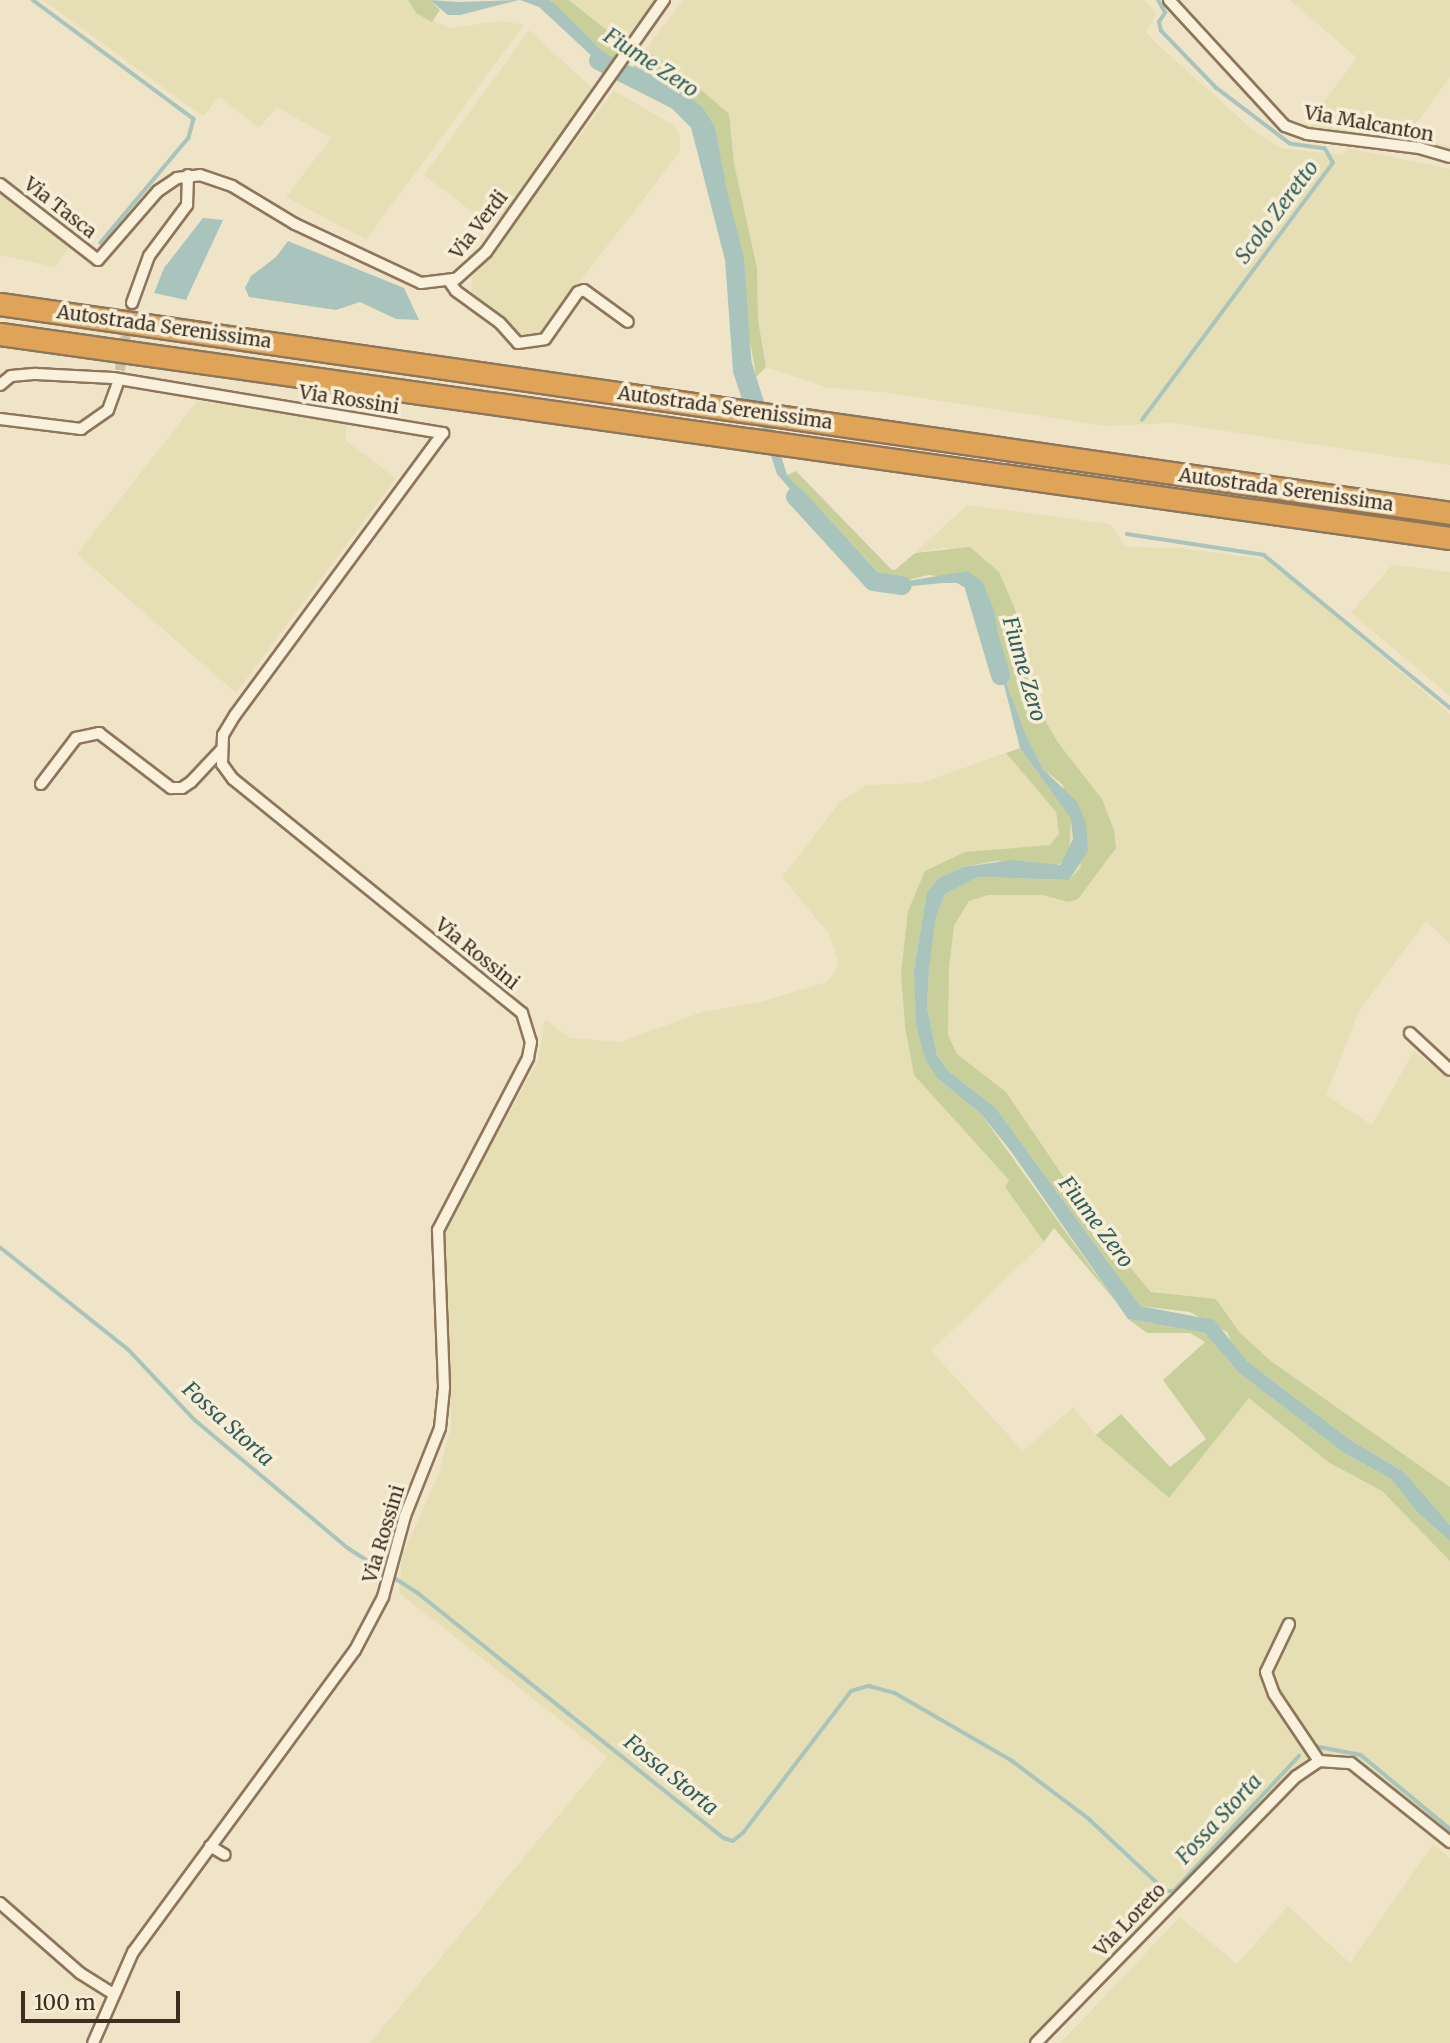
<!DOCTYPE html>
<style>
body{margin:0}
#map{position:relative;width:1450px;height:2043px;overflow:hidden;background:#f0e4c8;font-family:Merriweather,serif}
div>[style]{position:absolute}
[style*='--x']{left:calc(var(--x)*1px);top:calc(var(--y)*1px);width:calc(var(--w)*1px);rotate:calc(var(--a)*1deg)}
.farmland>*{inset:0;background:#e6deb5}
.green>*{inset:0;background:#c9cf9b}
.water>*{inset:0;background:#a9c4bc}
.stream>*{height:3.5px;margin:-1.75px;padding:0 1.75px;transform-origin:1.75px;border-radius:1.75px;background:#a9c4bc}
.river>*{height:19px;margin:-9.5px;padding:0 9.5px;transform-origin:9.5px;border-radius:9.5px;background:#a9c4bc}
.minor-tunnel>*{height:10px;margin-top:-5px;transform-origin:0;background:repeating-linear-gradient(90deg,#ccc0a6 0 10px,transparent 0 15px)}
.roads{filter:drop-shadow(2px 0 #8d765c) drop-shadow(-2px 0 #8d765c) drop-shadow(0 2px #8d765c) drop-shadow(0 -2px #8d765c)}
.minor>*{height:10px;margin:-5px;padding:0 5px;transform-origin:5px;border-radius:5px;background:#faf1dc}
.motorway>*{height:21px;margin:-10.5px;padding:0 10.5px;transform-origin:10.5px;border-radius:10.5px;background:#e0a458}
span{translate:-50% -50%;white-space:nowrap;text-align:center;line-height:1.15;-webkit-text-stroke:7px #f7eed8;paint-order:stroke}
.street-label{font-size:19px;color:#3d2e20}
.water-label{font-size:21px;color:#2f5d5a;font-style:italic}
.scale{position:absolute;left:21px;top:1991px;width:159px;height:32px;box-sizing:border-box;border:4px solid #3d2e20;border-top:0;padding-left:9px;font-size:21px;line-height:24px;white-space:nowrap;color:#3d2e20;-webkit-text-stroke:5px #f7eed8;paint-order:stroke}
</style>
<div id="map">
<div class="farmland">
<div style="clip-path:polygon(43px 0,408px 0,416px 13px,450px 28px,502px 21px,524px 25px,366px 240px,286px 197px,331px 138px,277px 107px,259px 128px,219px 97px,204px 115px,195px 111px)"></div>
<div style="clip-path:polygon(569px 0,663px 0,631px 43px,614px 36px)"></div>
<div style="clip-path:polygon(683px 0,1145px 0,1156px 13px,1146px 32px,1157px 44px,1253px 130px,1281px 148px,1342px 155px,1348px 148px,1450px 169px,1450px 465px,1172px 423px,1106px 426px,882px 392px,829px 388px,766px 367px,758px 320px,757px 268px,734px 163px,729px 114px,682px 73px,645px 50px)"></div>
<div style="clip-path:polygon(1290px 0,1450px 0,1450px 77px,1407px 136px,1450px 147px,1450px 158px,1303px 128px,1357px 58px)"></div>
<div style="clip-path:polygon(529px 30px,594px 90px,501px 218px,484px 221px,424px 175px)"></div>
<div style="clip-path:polygon(614px 91px,674px 125px,680px 134px,680px 152px,539px 334px,524px 336px,471px 292px,472px 277px)"></div>
<div style="clip-path:polygon(0 190px,69px 247px,55px 267px,0 255px)"></div>
<div style="clip-path:polygon(197px 401px,347px 422px,345px 440px,396px 478px,236px 693px,77px 554px)"></div>
<div style="clip-path:polygon(967px 505px,1110px 524px,1126px 547px,1180px 548px,1269px 560px,1450px 714px,1450px 944px,1426px 921px,1359px 1011px,1326px 1095px,1372px 1125px,1414px 1051px,1450px 1080px,1450px 1487px,1271px 1361px,1240px 1333px,1216px 1300px,1152px 1292px,1101px 1232px,1006px 1092px,957px 1054px,948px 1035px,949px 968px,954px 926px,969px 901px,989px 895px,1042px 895px,1069px 902px,1059px 744px,1032px 699px,1024px 660px,948px 547px,915px 553px)"></div>
<div style="clip-path:polygon(1392px 565px,1450px 572px,1450px 696px,1351px 613px)"></div>
<div style="clip-path:polygon(1006px 753px,1056px 812px,1059px 834px,1050px 845px,1036px 848px,965px 852px,901px 974px,905px 1027px,914px 1075px,1009px 1180px,1005px 1187px,1044px 1242px,931px 1351px,1023px 1451px,1073px 1407px,1096px 1435px,1168px 1497px,1249px 1398px,1328px 1462px,1382px 1491px,1450px 1561px,1450px 1838px,1358px 1766px,1309px 1765px,1038px 2043px,370px 2043px,607px 1757px,399px 1593px,402px 1556px,439px 1473px,451px 1426px,450px 1373px,436px 1280px,443px 1231px,538px 1061px,545px 1019px,570px 1038px,620px 1042px,702px 1012px,757px 1003px,824px 983px,834px 974px,838px 962px,829px 934px,782px 877px,840px 802px,867px 785px,921px 783px)"></div>
<div style="clip-path:polygon(1433px 1844px,1450px 1858px,1450px 2043px,1060px 2043px,1180px 1917px,1237px 1964px,1288px 1906px,1350px 1963px)"></div>
</div>
<div class="green">
<div style="clip-path:polygon(408px 0,430px 0,440px 10px,432px 22px,416px 13px)"></div>
<div style="clip-path:polygon(549px 0,569px 0,614px 36px,631px 43px,613px 62px)"></div>
<div style="clip-path:polygon(645px 50px,682px 73px,729px 114px,734px 163px,757px 268px,758px 320px,766px 367px,756px 377px,715px 127px,703px 107px,678px 89px,634px 66px)"></div>
<div style="clip-path:polygon(796px 471px,891px 569px,895px 570px,915px 553px,970px 547px,999px 572px,1015px 609px,1032px 699px,1059px 744px,1102px 799px,1114px 830px,1116px 848px,1078px 899px,1069px 902px,1042px 895px,989px 895px,969px 901px,954px 926px,949px 968px,948px 1035px,957px 1054px,1006px 1092px,1101px 1232px,1151px 1292px,1216px 1299px,1240px 1333px,1271px 1361px,1450px 1487px,1450px 1525px,1404px 1472px,1349px 1439px,1247px 1361px,1236px 1352px,1227px 1332px,1190px 1312px,1140px 1306px,995px 1107px,947px 1070px,937px 1055px,927px 1007px,929px 970px,936px 917px,945px 894px,978px 877px,1069px 880px,1081px 867px,1063px 785px,1043px 769px,1027px 737px,1007px 685px,994px 609px,983px 583px,929px 575px,890px 584px,787px 475px)"></div>
<div style="clip-path:polygon(1020px 748px,1071px 819px,1069px 856px,1054px 868px,996px 861px,963px 867px,939px 878px,927px 892px,914px 969px,938px 1079px,981px 1114px,1116px 1302px,1054px 1228px,1044px 1242px,1005px 1187px,1009px 1180px,914px 1075px,905px 1027px,901px 974px,908px 911px,925px 871px,965px 852px,1050px 845px,1059px 834px,1056px 812px,1006px 753px)"></div>
<div style="clip-path:polygon(1128px 1319px,1205px 1333px,1239px 1373px,1344px 1453px,1391px 1479px,1418px 1513px,1450px 1541px,1450px 1561px,1382px 1491px,1328px 1462px,1249px 1398px,1169px 1498px,1096px 1435px,1121px 1414px,1170px 1467px,1206px 1439px,1163px 1380px,1205px 1342px,1190px 1333px,1147px 1333px)"></div>
</div>
<div class="water">
<div style="clip-path:polygon(430px 0,458px 2px,519px 0,460px 15px,448px 15px)"></div>
<div style="clip-path:polygon(520px 0,549px 0,558px 7px,613px 62px,607px 70px,539px 7px)"></div>
<div style="clip-path:polygon(634px 66px,678px 89px,703px 107px,715px 127px,745px 290px,750px 357px,787px 475px,889px 584px,968px 571px,983px 583px,994px 609px,1007px 685px,1027px 737px,1043px 769px,1077px 802px,1086px 823px,1088px 851px,1069px 880px,978px 877px,945px 894px,936px 917px,929px 970px,927px 1007px,937px 1055px,947px 1070px,995px 1107px,1140px 1306px,1214px 1320px,1247px 1361px,1349px 1439px,1404px 1472px,1450px 1525px,1450px 1541px,1418px 1513px,1391px 1479px,1344px 1453px,1239px 1373px,1205px 1333px,1128px 1319px,1010px 1150px,981px 1114px,938px 1079px,925px 1059px,916px 1024px,914px 969px,927px 892px,939px 878px,963px 867px,1012px 860px,1060px 865px,1073px 839px,1071px 819px,1020px 748px,986px 614px,974px 593px,957px 583px,942px 583px,884px 589px,851px 559px,777px 474px,744px 373px,734px 258px,714px 180px,707px 128px,685px 102px,626px 76px)"></div>
<div style="clip-path:polygon(203px 218px,223px 220px,186px 300px,154px 293px,164px 268px)"></div>
<div style="clip-path:polygon(288px 241px,404px 288px,419px 320px,396px 319px,360px 302px,336px 310px,249px 297px,245px 288px,251px 276px,276px 257px)"></div>
</div>
<div class="stream">
<div style="--x:33;--y:0;--w:200;--a:36.5"></div>
<div style="--x:194;--y:119;--w:20;--a:105"></div>
<div style="--x:189;--y:138;--w:137;--a:130"></div>
<div style="--x:1142;--y:420;--w:320;--a:-53.4"></div>
<div style="--x:1333;--y:163;--w:16;--a:-120"></div>
<div style="--x:1325;--y:149;--w:35;--a:-172"></div>
<div style="--x:1290;--y:144;--w:93;--a:-142.9"></div>
<div style="--x:1216;--y:88;--w:79;--a:-134"></div>
<div style="--x:1161;--y:31;--w:9;--a:-103"></div>
<div style="--x:1159;--y:22;--w:11;--a:-56"></div>
<div style="--x:1165;--y:13;--w:15;--a:-118"></div>
<div style="--x:1127;--y:534;--w:139;--a:8.7"></div>
<div style="--x:1264;--y:555;--w:241;--a:39.4"></div>
<div style="--x:0;--y:1247;--w:164;--a:38.6"></div>
<div style="--x:128;--y:1349;--w:98;--a:46.7"></div>
<div style="--x:195;--y:1420;--w:199;--a:39.9"></div>
<div style="--x:348;--y:1548;--w:83;--a:32.7"></div>
<div style="--x:418;--y:1593;--w:392;--a:38.7"></div>
<div style="--x:724;--y:1838;--w:9;--a:18"></div>
<div style="--x:733;--y:1841;--w:13;--a:-39"></div>
<div style="--x:743;--y:1833;--w:178;--a:-52.7"></div>
<div style="--x:851;--y:1691;--w:19;--a:-16"></div>
<div style="--x:869;--y:1686;--w:27;--a:15"></div>
<div style="--x:895;--y:1693;--w:134;--a:30"></div>
<div style="--x:1011;--y:1760;--w:96;--a:37"></div>
<div style="--x:1088;--y:1818;--w:107;--a:43.1"></div>
<div style="--x:1166;--y:1891;--w:8;--a:0"></div>
<div style="--x:1174;--y:1891;--w:184;--a:-47.2"></div>
<div style="--x:1314;--y:1746;--w:48;--a:10.8"></div>
<div style="--x:1361;--y:1755;--w:116;--a:39.7"></div>
</div>
<div class="river">
<div style="--x:598;--y:60;--w:89;--a:26.9"></div>
<div style="--x:677;--y:100;--w:31;--a:45"></div>
<div style="--x:699;--y:122;--w:140;--a:75.6"></div>
<div style="--x:734;--y:258;--w:112;--a:85.9"></div>
<div style="--x:742;--y:370;--w:38;--a:72"></div>
<div style="--x:795;--y:496;--w:115;--a:47.5"></div>
<div style="--x:873;--y:581;--w:29;--a:8"></div>
<div style="--x:974;--y:587;--w:92;--a:73.5"></div>
</div>
<div class="minor-tunnel">
<div style="--x:117;--y:385;--w:83;--a:-79.6"></div>
</div>
<div class="roads">
<div class="minor">
<div style="--x:1169;--y:0;--w:171;--a:47.4"></div>
<div style="--x:1285;--y:126;--w:23;--a:20"></div>
<div style="--x:1307;--y:134;--w:113;--a:7.1"></div>
<div style="--x:1419;--y:148;--w:32;--a:16"></div>
<div style="--x:0;--y:184;--w:124;--a:37.8"></div>
<div style="--x:98;--y:260;--w:91;--a:-49"></div>
<div style="--x:158;--y:191;--w:23;--a:-34"></div>
<div style="--x:177;--y:178;--w:23;--a:-7"></div>
<div style="--x:200;--y:175;--w:34;--a:19"></div>
<div style="--x:232;--y:186;--w:74;--a:31.1"></div>
<div style="--x:295;--y:224;--w:139;--a:25.1"></div>
<div style="--x:421;--y:283;--w:35;--a:-7"></div>
<div style="--x:456;--y:279;--w:40;--a:-42"></div>
<div style="--x:486;--y:252;--w:309;--a:-54.8"></div>
<div style="--x:449;--y:281;--w:12;--a:55"></div>
<div style="--x:456;--y:291;--w:54;--a:36"></div>
<div style="--x:500;--y:323;--w:27;--a:48"></div>
<div style="--x:518;--y:343;--w:27;--a:-8"></div>
<div style="--x:545;--y:339;--w:57;--a:-54.9"></div>
<div style="--x:578;--y:292;--w:6;--a:-18"></div>
<div style="--x:584;--y:290;--w:54;--a:36"></div>
<div style="--x:132;--y:303;--w:50;--a:-70.1"></div>
<div style="--x:149;--y:256;--w:64;--a:-53.3"></div>
<div style="--x:187;--y:205;--w:30;--a:-88"></div>
<div style="--x:0;--y:385;--w:14;--a:-39"></div>
<div style="--x:11;--y:376;--w:25;--a:-5"></div>
<div style="--x:36;--y:374;--w:77;--a:3"></div>
<div style="--x:113;--y:378;--w:335;--a:9.5"></div>
<div style="--x:443;--y:433;--w:350;--a:126.4"></div>
<div style="--x:235;--y:715;--w:23;--a:121"></div>
<div style="--x:223;--y:735;--w:29;--a:92"></div>
<div style="--x:222;--y:764;--w:19;--a:54"></div>
<div style="--x:233;--y:779;--w:372;--a:39"></div>
<div style="--x:522;--y:1013;--w:30;--a:73"></div>
<div style="--x:531;--y:1042;--w:16;--a:101"></div>
<div style="--x:528;--y:1058;--w:194;--a:117.6"></div>
<div style="--x:438;--y:1230;--w:158;--a:87.8"></div>
<div style="--x:444;--y:1388;--w:40;--a:95.7"></div>
<div style="--x:440;--y:1428;--w:95;--a:111.7"></div>
<div style="--x:405;--y:1516;--w:84;--a:105.2"></div>
<div style="--x:383;--y:1597;--w:60;--a:117.8"></div>
<div style="--x:355;--y:1650;--w:375;--a:126.3"></div>
<div style="--x:133;--y:1952;--w:99;--a:113.7"></div>
<div style="--x:0;--y:419;--w:82;--a:7"></div>
<div style="--x:81;--y:429;--w:33;--a:-35"></div>
<div style="--x:108;--y:410;--w:27;--a:-70"></div>
<div style="--x:41;--y:784;--w:58;--a:-52.7"></div>
<div style="--x:76;--y:738;--w:24;--a:-12"></div>
<div style="--x:99;--y:733;--w:91;--a:37.4"></div>
<div style="--x:171;--y:788;--w:11;--a:0"></div>
<div style="--x:182;--y:788;--w:11;--a:-34"></div>
<div style="--x:191;--y:782;--w:44;--a:-46.8"></div>
<div style="--x:1410;--y:1033;--w:54;--a:42.8"></div>
<div style="--x:1289;--y:1624;--w:53;--a:115.6"></div>
<div style="--x:1266;--y:1672;--w:23;--a:70"></div>
<div style="--x:1274;--y:1694;--w:81;--a:56.1"></div>
<div style="--x:210;--y:1846;--w:17;--a:31"></div>
<div style="--x:0;--y:1903;--w:106;--a:41.2"></div>
<div style="--x:80;--y:1973;--w:38;--a:32"></div>
<div style="--x:1036;--y:2043;--w:373;--a:-45.7"></div>
<div style="--x:1297;--y:1776;--w:27;--a:-34"></div>
<div style="--x:1319;--y:1761;--w:32;--a:4"></div>
<div style="--x:1351;--y:1763;--w:127;--a:38.6"></div>
</div>
<div class="motorway">
<div style="--x:0;--y:304;--w:1465;--a:8.2"></div>
<div style="--x:0;--y:334;--w:1464;--a:8.01"></div>
</div>
</div>
<div class="street-label">
<span style="left:1369px;top:124px;rotate:10deg">Via Malcanton</span>
<span style="left:60px;top:208px;rotate:38deg">Via Tasca</span>
<span style="left:479px;top:225px;rotate:-52deg">Via Verdi</span>
<span style="left:164px;top:327px;rotate:8deg">Autostrada Serenissima</span>
<span style="left:349px;top:400px;rotate:9deg">Via Rossini</span>
<span style="left:725px;top:408px;rotate:8deg">Autostrada Serenissima</span>
<span style="left:1286px;top:490px;rotate:8deg">Autostrada Serenissima</span>
<span style="left:477px;top:954px;rotate:39deg">Via Rossini</span>
<span style="left:384px;top:1534px;rotate:-73deg">Via Rossini</span>
<span style="left:1130px;top:1920px;rotate:-46deg">Via Loreto</span>
</div>
<div class="water-label">
<span style="left:651px;top:63px;rotate:33deg">Fiume Zero</span>
<span style="left:1277px;top:212px;rotate:-53deg">Scolo Zeretto</span>
<span style="left:1024px;top:669px;rotate:74deg">Fiume Zero</span>
<span style="left:1096px;top:1222px;rotate:53deg">Fiume Zero</span>
<span style="left:228px;top:1424px;rotate:42deg">Fossa Storta</span>
<span style="left:671px;top:1775px;rotate:39deg">Fossa Storta</span>
<span style="left:1219px;top:1819px;rotate:-47deg">Fossa Storta</span>
</div>
<div class="scale">100 m</div>
</div>
